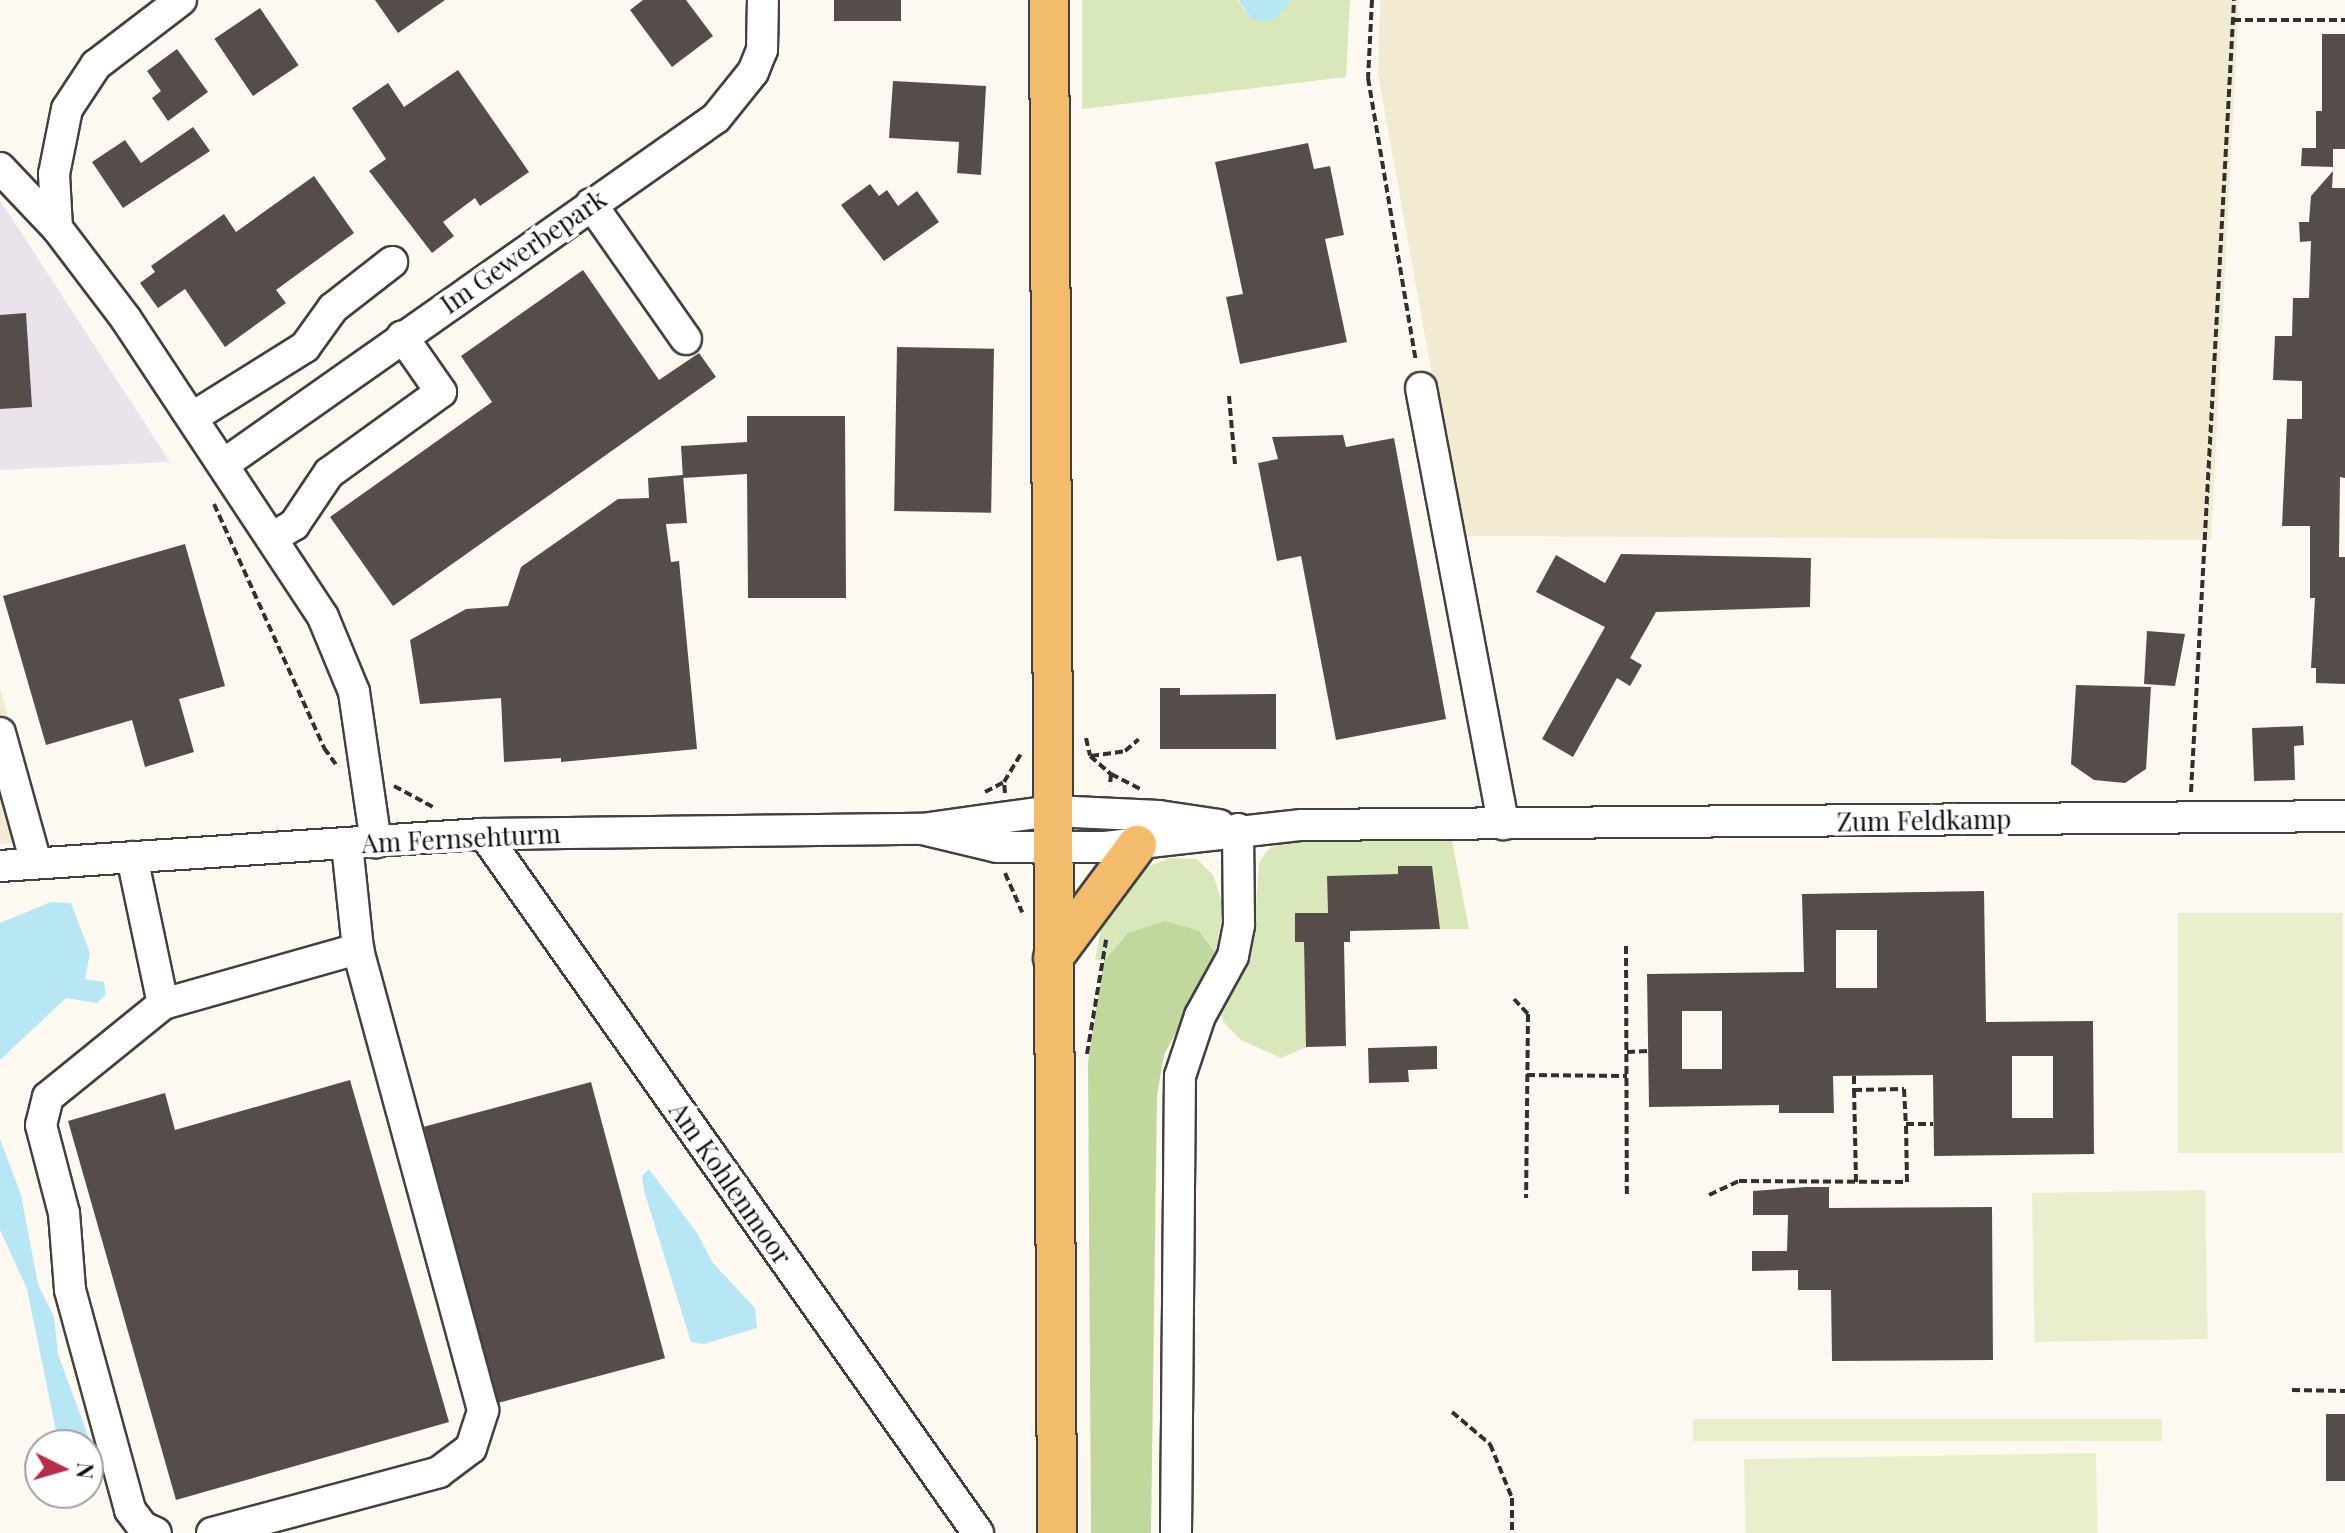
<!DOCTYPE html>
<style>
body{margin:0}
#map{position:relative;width:2345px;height:1533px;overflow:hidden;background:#fef9f0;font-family:"Playfair Display",serif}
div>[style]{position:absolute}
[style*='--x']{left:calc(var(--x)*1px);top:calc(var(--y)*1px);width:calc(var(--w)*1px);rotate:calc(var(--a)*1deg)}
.industrial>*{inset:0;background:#eae3ec}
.farmland>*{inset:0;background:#f3ebd1}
.green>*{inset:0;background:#d9e8bb}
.forest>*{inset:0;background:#c0d89b}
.pitch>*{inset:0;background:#e9efcc;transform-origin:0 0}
.water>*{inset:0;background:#b7e7f4}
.building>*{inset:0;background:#564d4b;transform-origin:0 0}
.path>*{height:4px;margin-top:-2px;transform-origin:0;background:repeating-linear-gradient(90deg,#303030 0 8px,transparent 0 12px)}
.roads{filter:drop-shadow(2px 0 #414141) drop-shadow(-2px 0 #414141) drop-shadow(0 2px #414141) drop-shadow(0 -2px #414141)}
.minor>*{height:30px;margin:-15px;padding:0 15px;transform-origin:15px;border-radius:15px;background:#fff}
.major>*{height:38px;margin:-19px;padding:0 19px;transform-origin:19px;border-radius:19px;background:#f2bc6c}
span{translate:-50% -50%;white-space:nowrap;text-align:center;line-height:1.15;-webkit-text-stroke:8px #fff;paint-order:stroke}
.street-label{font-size:26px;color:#0e0e0e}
.north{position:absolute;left:24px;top:1429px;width:80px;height:80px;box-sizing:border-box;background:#fff;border:2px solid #9f9f9f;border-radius:50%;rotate:95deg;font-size:22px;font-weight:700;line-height:32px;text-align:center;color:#0e0e0e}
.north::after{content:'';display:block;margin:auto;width:28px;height:36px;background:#b82c49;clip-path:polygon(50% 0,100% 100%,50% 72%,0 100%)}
</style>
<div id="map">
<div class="industrial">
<div style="clip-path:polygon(0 200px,170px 462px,0 470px)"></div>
</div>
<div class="farmland">
<div style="clip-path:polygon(1380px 0,2239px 0,2211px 540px,1461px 536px,1378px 75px)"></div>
<div style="clip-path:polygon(0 688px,42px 841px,0 844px)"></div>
</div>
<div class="green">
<div style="clip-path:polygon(1082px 0,1237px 0,1252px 20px,1273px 20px,1291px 0,1350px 0,1346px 77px,1082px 109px)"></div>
<div style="clip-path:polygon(1443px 836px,1452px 841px,1469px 929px,1440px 929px,1431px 866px,1398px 866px,1398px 874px,1327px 876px,1328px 913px,1295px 914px,1295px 942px,1304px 942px,1306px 1047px,1281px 1058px,1241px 1040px,1225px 1024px,1220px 1013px,1254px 937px,1259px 863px,1266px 852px,1281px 841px)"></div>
<div style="clip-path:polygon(1171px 858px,1197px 859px,1213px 875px,1223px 904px,1217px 955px,1199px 931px,1128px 933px,1104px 961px,1095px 960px,1102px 923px,1143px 868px)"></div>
</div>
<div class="forest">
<div style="clip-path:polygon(1165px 921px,1199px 931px,1217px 955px,1164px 1055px,1157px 1095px,1151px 1533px,1091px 1533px,1088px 1062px,1104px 961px,1128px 933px)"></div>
</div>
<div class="pitch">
<div style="left:2178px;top:913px;width:165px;height:240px"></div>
<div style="left:2205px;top:1190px;width:149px;height:173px;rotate:89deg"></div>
<div style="left:2162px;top:1419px;width:22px;height:469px;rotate:90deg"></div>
<div style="left:2096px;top:1453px;width:80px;height:352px;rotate:89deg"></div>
</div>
<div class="water">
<div style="clip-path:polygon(1238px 0,1291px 0,1274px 20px,1252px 20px)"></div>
<div style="clip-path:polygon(51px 902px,71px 903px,90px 953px,85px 979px,104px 982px,106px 994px,97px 1003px,66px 998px,0 1060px,0 923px)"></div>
<div style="clip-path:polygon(0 1139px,21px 1195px,38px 1284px,54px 1317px,58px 1354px,91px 1444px,89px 1459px,88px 1445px,59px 1445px,27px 1289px,0 1230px)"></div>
<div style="clip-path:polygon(649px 1169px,697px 1233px,713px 1263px,755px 1308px,757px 1328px,704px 1344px,691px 1342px,644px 1191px,642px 1176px)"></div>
</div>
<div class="building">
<div style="clip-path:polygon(375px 0,445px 0,398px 33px)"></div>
<div style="clip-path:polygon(643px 0,686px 0,713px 36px,672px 67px,630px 10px)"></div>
<div style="left:834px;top:0;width:67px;height:21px"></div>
<div style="left:260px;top:8px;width:69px;height:55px;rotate:56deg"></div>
<div style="clip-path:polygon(2322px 34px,2345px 34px,2345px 149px,2333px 149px,2333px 167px,2301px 166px,2302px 148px,2316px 148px,2316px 111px,2322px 111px)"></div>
<div style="clip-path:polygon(177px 49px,208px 92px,168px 121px,152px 98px,161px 91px,147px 71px)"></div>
<div style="clip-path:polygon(458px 70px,529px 172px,480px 206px,475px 198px,443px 222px,454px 236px,432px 253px,369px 171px,386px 159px,352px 108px,388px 83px,404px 107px)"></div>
<div style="clip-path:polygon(893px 81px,986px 86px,981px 175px,957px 173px,959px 142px,889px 138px)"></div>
<div style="clip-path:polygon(193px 127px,210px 151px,123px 208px,92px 162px,125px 140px,141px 163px)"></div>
<div style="clip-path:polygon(1308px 143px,1314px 169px,1330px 166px,1344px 235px,1325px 239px,1347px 342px,1240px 364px,1226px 297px,1243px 294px,1215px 162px)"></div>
<div style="clip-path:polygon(2333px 171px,2332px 188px,2345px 188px,2345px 478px,2340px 477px,2339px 557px,2345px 557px,2345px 684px,2316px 683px,2316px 668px,2311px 668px,2315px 598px,2310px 598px,2310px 526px,2282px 526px,2287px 419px,2302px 419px,2302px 381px,2273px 380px,2275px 336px,2292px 336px,2293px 298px,2309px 298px,2311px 241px,2300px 242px,2299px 222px,2309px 222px,2311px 196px)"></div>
<div style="clip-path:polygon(314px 176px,354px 233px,276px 290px,286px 303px,225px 347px,185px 289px,158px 308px,140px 283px,155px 272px,151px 266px,224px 214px,236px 232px)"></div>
<div style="clip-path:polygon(870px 184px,879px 196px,887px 190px,898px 206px,917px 191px,939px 222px,884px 261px,841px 205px)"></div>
<div style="clip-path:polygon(583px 270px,659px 380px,699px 353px,716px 377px,393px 606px,330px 517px,492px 402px,461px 356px)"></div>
<div style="clip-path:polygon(26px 313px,32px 407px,0 409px,0 315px)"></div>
<div style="left:897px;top:347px;width:97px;height:164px;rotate:1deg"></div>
<div style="clip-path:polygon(747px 416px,845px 416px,846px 598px,748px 598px,747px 474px,683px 478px,681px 446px,747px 442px)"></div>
<div style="clip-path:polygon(1343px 435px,1346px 447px,1394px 438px,1446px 719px,1336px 740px,1301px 556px,1277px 561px,1258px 463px,1278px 459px,1272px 437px)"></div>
<div style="clip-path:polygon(683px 475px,687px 523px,666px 524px,671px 562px,679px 561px,697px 749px,561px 762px,561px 758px,504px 762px,501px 698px,420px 704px,410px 640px,466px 609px,508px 606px,521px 567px,618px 499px,649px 498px,648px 478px)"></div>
<div style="clip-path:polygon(185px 544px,225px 686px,179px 699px,194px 752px,145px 767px,132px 720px,46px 745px,3px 596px)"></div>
<div style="clip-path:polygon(1621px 554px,1811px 558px,1810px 607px,1656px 612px,1630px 658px,1642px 665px,1630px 686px,1617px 678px,1573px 757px,1542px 739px,1605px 627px,1536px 592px,1556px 555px,1605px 583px)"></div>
<div style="clip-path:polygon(2147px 631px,2185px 634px,2175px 686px,2144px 684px)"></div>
<div style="clip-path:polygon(2076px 685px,2151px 687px,2146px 769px,2125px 783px,2094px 780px,2071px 764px)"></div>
<div style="clip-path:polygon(1160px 688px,1180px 688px,1180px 695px,1276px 694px,1276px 749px,1160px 749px)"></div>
<div style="clip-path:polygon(2303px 726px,2304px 745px,2294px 746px,2295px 780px,2254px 781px,2252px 728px)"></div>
<div style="clip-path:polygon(1398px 866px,1432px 866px,1440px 929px,1350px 931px,1350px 942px,1344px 942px,1346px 1046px,1306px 1047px,1304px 942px,1295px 942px,1295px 913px,1328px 913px,1327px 876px,1398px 874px)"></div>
<div style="clip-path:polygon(evenodd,1984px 891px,1986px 1022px,2093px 1021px,2094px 1154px,1934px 1156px,1933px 1075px,1833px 1076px,1834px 1113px,1779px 1113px,1779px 1105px,1649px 1107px,1647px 974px,1804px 972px,1802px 894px,1984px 891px,1836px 930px,1877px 930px,1877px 988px,1836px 988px,1836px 930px,1984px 891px,1682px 1011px,1722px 1011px,1722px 1069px,1682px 1069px,1682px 1011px,1984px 891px,2012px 1056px,2053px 1056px,2053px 1118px,2012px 1118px,2012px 1056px)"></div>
<div style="clip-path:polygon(1437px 1046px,1437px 1069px,1408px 1070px,1409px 1082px,1369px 1083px,1368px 1048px)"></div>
<div style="clip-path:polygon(350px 1080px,449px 1422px,176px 1500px,68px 1121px,165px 1093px,175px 1130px)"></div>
<div style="left:591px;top:1082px;width:286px;height:173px;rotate:75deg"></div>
<div style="clip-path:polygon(1806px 1187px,1829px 1187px,1829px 1208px,1992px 1207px,1993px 1360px,1832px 1361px,1831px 1290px,1798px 1290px,1798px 1270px,1752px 1271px,1752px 1251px,1787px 1251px,1788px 1215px,1753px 1215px,1753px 1191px)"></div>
<div style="left:2326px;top:1414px;width:19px;height:67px"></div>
</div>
<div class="path">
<div style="--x:1372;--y:0;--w:78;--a:92.9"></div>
<div style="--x:1368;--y:78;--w:287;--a:80.4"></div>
<div style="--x:2233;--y:20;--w:112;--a:0"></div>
<div style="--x:1229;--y:396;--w:69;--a:85"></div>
<div style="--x:214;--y:504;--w:268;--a:65.7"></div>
<div style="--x:324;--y:748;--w:24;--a:54"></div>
<div style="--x:1086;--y:738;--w:18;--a:77"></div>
<div style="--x:1090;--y:756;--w:28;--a:41"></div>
<div style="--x:1111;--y:774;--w:12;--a:95"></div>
<div style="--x:1091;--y:756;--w:34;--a:-8"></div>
<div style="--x:1125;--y:751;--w:18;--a:-41"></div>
<div style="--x:1111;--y:774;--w:34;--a:27"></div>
<div style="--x:394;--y:786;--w:47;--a:28.2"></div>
<div style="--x:985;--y:792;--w:21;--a:-28"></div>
<div style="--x:2191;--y:792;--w:793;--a:-86.89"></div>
<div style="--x:1005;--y:793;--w:11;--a:-95"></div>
<div style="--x:1004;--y:782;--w:33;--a:-59"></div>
<div style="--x:1005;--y:873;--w:43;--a:66.4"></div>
<div style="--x:1626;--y:946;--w:250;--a:89.8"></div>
<div style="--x:1514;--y:999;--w:21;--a:47"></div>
<div style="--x:1528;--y:1014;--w:184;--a:90.6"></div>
<div style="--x:1627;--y:1052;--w:21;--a:-3"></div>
<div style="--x:1087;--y:1054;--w:116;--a:-80.5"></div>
<div style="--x:1527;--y:1075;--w:100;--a:0.6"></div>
<div style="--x:1854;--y:1076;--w:14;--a:90"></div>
<div style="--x:1856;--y:1182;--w:92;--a:-91.2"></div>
<div style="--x:1854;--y:1090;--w:50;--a:-1.1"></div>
<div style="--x:1904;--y:1089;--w:35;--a:87"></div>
<div style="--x:1709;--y:1195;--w:33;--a:-25"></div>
<div style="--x:1739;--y:1181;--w:168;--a:0.3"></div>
<div style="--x:1907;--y:1182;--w:58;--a:-91"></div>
<div style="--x:1906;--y:1124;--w:27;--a:0"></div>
<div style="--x:2292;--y:1390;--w:53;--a:1.1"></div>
<div style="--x:1452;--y:1412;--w:50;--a:40.1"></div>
<div style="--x:1490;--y:1444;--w:58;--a:67.8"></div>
<div style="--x:1512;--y:1498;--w:35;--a:90"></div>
</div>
<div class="roads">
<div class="minor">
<div style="--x:0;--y:168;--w:83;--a:46.5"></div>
<div style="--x:57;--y:228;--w:114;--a:52.8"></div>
<div style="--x:126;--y:319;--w:357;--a:56.5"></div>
<div style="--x:323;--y:617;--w:81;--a:67.5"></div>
<div style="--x:354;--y:692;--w:152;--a:81.7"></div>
<div style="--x:591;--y:204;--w:165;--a:54.9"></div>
<div style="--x:57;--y:228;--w:54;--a:-93.2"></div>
<div style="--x:54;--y:174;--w:66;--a:-78.7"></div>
<div style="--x:67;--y:109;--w:53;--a:-56.6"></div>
<div style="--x:96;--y:65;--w:107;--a:-37.4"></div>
<div style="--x:1421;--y:388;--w:444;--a:79.3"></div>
<div style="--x:193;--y:417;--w:132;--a:-32"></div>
<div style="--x:305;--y:347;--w:48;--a:-54.3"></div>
<div style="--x:333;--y:308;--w:75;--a:-37.9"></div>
<div style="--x:224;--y:464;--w:601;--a:-35.12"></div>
<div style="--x:716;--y:118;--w:59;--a:-51.2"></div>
<div style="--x:753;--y:72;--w:24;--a:-68"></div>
<div style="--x:762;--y:50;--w:50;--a:-88.9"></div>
<div style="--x:272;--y:538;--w:26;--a:-31"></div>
<div style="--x:294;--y:525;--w:63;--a:-56.1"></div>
<div style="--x:329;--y:473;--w:138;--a:-35.9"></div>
<div style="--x:441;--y:392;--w:68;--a:-124.9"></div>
<div style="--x:0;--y:733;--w:135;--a:74.5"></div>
<div style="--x:922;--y:829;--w:77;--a:13.5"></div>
<div style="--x:997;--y:847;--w:108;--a:0"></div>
<div style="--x:1105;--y:847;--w:198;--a:-6.4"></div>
<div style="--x:1302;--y:825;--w:1043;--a:-0.49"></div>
<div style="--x:484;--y:834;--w:856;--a:54.75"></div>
<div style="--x:132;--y:857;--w:150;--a:78.1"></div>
<div style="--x:163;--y:1004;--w:148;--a:141"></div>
<div style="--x:48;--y:1097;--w:29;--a:104"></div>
<div style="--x:41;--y:1125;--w:91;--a:75.4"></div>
<div style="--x:64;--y:1213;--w:77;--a:85.5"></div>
<div style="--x:70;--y:1290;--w:228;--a:74.7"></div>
<div style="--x:130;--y:1510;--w:21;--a:53"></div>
<div style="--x:143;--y:1527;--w:14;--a:25"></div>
<div style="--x:0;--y:866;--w:485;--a:-3.8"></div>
<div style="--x:484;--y:834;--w:438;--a:-0.7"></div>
<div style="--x:922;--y:829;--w:131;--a:-7.9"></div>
<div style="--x:1052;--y:811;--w:107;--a:2.7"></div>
<div style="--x:1159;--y:816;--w:61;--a:8.5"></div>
<div style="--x:163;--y:1004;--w:203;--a:-15.8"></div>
<div style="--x:212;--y:1533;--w:235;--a:-15"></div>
<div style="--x:439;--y:1472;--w:40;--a:-37"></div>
<div style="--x:471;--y:1448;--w:40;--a:-72"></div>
<div style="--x:483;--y:1410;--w:478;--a:-105.2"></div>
<div style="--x:358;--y:949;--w:106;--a:-96"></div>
<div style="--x:1176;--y:1533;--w:457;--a:-89.5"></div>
<div style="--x:1180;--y:1076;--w:63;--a:-71.6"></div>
<div style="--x:1200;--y:1016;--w:68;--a:-61.2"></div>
<div style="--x:1233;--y:956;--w:32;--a:-79"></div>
<div style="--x:1239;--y:925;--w:96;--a:-90.6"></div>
</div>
<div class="major">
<div style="--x:1049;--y:0;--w:1533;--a:89.7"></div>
<div style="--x:1053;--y:958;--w:141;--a:-53.4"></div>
</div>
</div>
<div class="street-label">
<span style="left:523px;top:251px;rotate:-35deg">Im Gewerbepark</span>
<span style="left:1924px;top:820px;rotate:-1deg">Zum Feldkamp</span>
<span style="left:461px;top:838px;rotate:-3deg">Am Fernsehturm</span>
<span style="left:731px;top:1183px;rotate:55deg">Am Kohlenmoor</span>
</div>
<div class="north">N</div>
</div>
